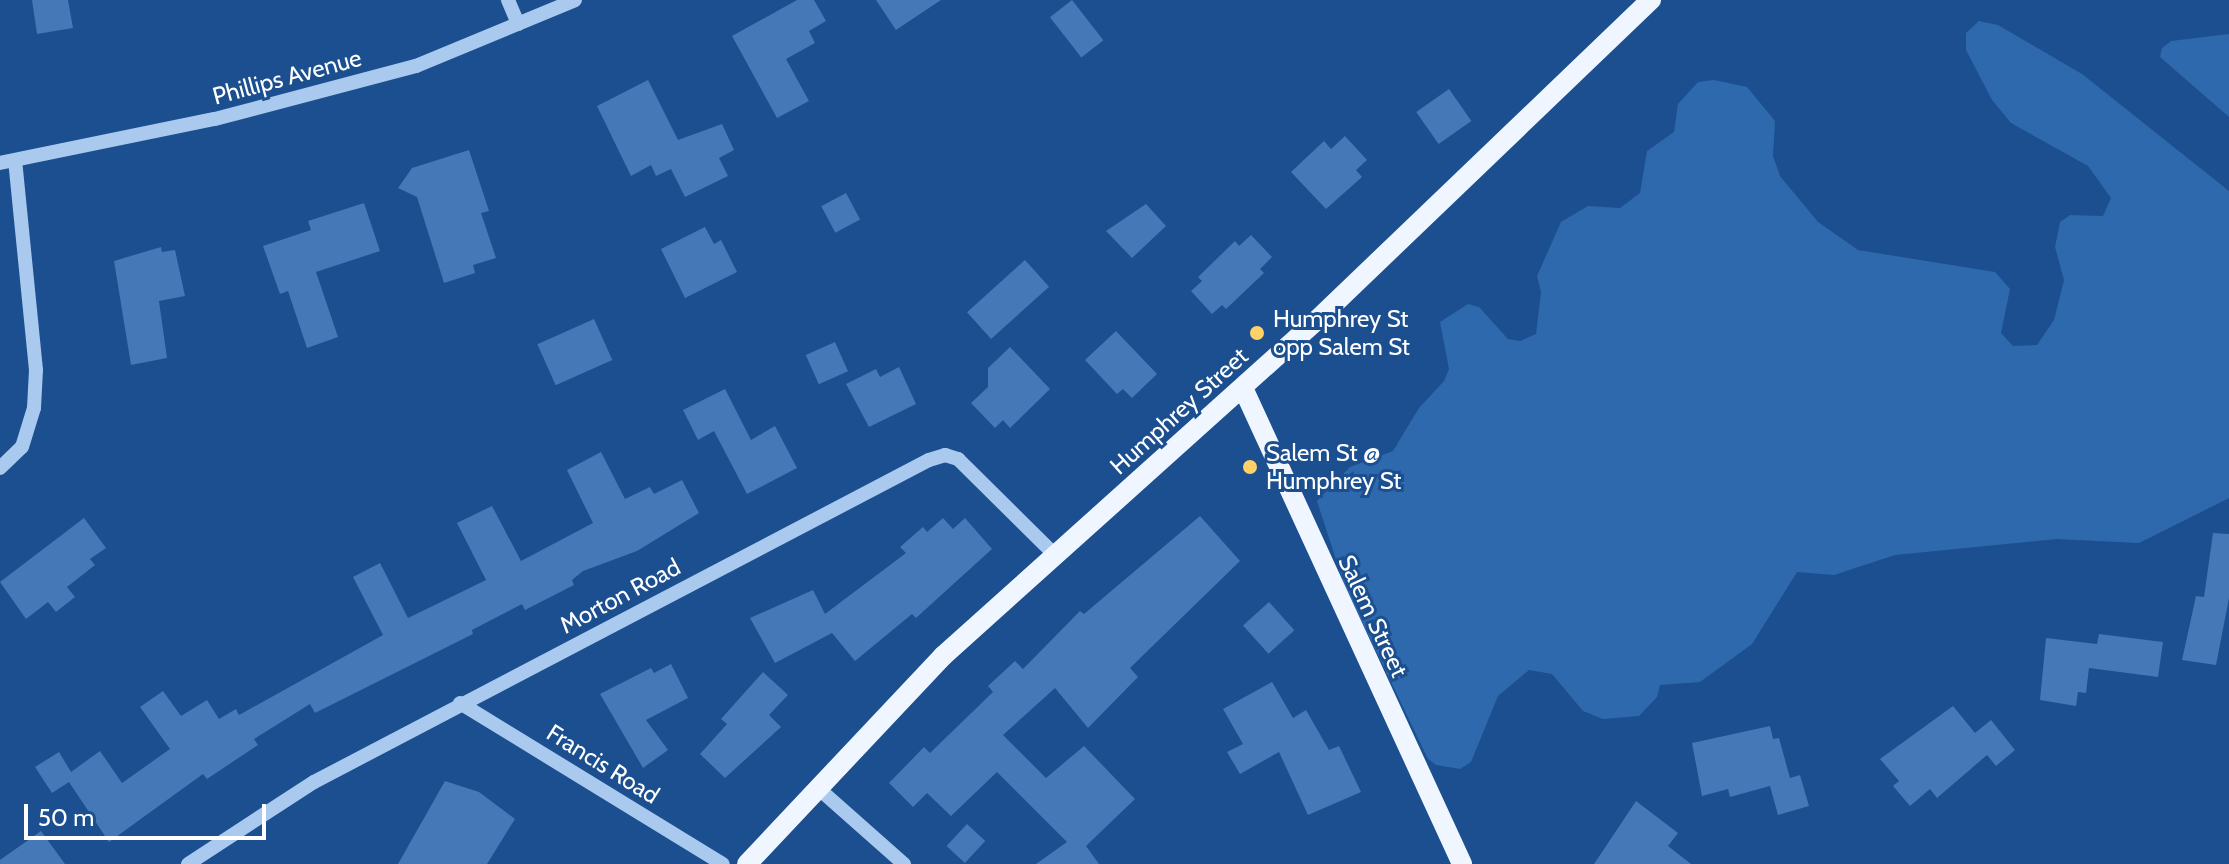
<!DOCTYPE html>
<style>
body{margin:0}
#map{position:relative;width:2229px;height:864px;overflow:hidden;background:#1b4f8f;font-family:Cabin,sans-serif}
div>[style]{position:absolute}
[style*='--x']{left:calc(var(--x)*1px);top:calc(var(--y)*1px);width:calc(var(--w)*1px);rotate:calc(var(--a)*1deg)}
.green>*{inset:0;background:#2e69ad}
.building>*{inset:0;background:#4478b7;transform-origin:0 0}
.minor>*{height:14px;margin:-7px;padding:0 7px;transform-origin:7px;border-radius:7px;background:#a9c9ee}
.major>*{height:20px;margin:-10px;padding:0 10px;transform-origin:10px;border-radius:10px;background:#f0f6ff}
.dots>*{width:22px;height:22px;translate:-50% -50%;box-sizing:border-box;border:4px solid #1b4f8f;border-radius:50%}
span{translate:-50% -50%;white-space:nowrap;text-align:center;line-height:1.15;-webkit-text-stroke:6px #1b4f8f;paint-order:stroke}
.street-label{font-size:24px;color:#fff}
.poi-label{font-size:24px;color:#fff}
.left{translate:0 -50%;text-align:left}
.scale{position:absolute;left:24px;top:804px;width:242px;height:36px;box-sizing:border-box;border:4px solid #fff;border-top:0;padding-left:10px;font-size:24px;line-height:28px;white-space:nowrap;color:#fff;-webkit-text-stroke:6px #1b4f8f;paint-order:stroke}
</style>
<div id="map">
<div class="green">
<div style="clip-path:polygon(1979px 21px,1998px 25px,2082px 74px,2229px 191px,2229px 498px,2139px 543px,2057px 539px,1895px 555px,1834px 575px,1797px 572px,1752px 644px,1700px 682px,1660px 685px,1657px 697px,1639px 716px,1603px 719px,1583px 711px,1552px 674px,1529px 670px,1498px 696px,1471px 762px,1460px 769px,1436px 765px,1428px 759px,1344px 584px,1317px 501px,1350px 467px,1393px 451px,1419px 408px,1444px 381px,1449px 369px,1440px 322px,1468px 304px,1479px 307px,1508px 339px,1520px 341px,1536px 334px,1541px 292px,1537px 276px,1561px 222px,1588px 206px,1620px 208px,1640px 193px,1647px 151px,1674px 132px,1678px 104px,1698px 82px,1714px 80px,1747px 87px,1775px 121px,1773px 156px,1780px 176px,1818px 222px,1858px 250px,1995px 272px,2010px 289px,2001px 333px,2013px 346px,2037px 345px,2054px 320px,2064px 280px,2055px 247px,2060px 222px,2070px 215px,2103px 216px,2111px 198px,2088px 166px,2011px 123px,1992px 100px,1966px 50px,1966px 33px)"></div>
<div style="clip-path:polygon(2229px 34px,2229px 117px,2160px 57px,2162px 48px,2171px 41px)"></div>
</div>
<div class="building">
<div style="clip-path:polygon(32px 0,68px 0,73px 28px,37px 34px)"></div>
<div style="clip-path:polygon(797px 0,814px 0,826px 21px,809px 31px,815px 43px,786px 59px,809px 101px,777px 118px,732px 36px)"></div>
<div style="clip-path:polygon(876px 0,941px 0,896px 30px)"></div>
<div style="left:1072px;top:0;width:51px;height:28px;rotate:52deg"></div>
<div style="clip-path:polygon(648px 80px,678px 140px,722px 124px,734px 150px,719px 158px,728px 176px,685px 197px,671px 169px,656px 176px,651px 165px,631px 176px,597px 106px)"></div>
<div style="left:1449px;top:89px;width:39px;height:40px;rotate:55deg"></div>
<div style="clip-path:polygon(1345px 136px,1367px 160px,1356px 170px,1362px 177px,1326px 209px,1291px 172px,1324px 141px,1331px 149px)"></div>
<div style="clip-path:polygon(469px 150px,489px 211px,481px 213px,496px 258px,473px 265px,475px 273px,444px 283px,417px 197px,398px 188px,412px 168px)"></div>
<div style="left:846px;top:193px;width:30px;height:28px;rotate:62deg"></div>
<div style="clip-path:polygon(364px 203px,380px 251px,316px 272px,338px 337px,307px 348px,288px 291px,280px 294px,263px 246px,311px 230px,308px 221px)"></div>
<div style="clip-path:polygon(1146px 204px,1166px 226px,1132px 258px,1106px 231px)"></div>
<div style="clip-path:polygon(705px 227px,714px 244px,721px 240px,737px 272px,685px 298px,661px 249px)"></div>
<div style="clip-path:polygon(1251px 235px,1272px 257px,1260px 269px,1264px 273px,1226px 309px,1222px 305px,1212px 314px,1191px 291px,1202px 281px,1198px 277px,1235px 241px,1239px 246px)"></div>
<div style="clip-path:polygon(161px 247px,162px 252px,175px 250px,185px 296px,159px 301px,167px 358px,131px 365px,114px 261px)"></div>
<div style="left:1025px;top:260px;width:36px;height:78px;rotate:48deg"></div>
<div style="left:594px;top:319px;width:45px;height:62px;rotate:66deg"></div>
<div style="clip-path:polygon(1116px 331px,1157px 374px,1132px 398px,1123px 389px,1117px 394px,1085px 360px)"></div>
<div style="left:835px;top:342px;width:32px;height:32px;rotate:66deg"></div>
<div style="clip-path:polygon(1010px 347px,1050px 389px,1010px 428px,1003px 420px,995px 428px,971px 403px,988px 387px,988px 368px)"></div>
<div style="clip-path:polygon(899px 367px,916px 404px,869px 427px,846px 384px,876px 369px,880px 377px)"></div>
<div style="clip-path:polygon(725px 389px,751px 440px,775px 426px,797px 468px,747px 494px,714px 431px,698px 440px,683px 410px)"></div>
<div style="clip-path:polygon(601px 452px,625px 499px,650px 487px,654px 494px,682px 480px,699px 513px,637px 551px,583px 571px,572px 580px,574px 585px,525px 610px,522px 604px,472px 630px,473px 634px,315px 713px,310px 704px,254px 739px,258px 745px,207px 779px,203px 774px,109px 842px,69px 782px,52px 793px,35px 767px,59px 752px,71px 772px,100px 751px,122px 783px,170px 749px,140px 707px,163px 691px,181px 716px,207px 700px,219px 719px,236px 709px,239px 715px,383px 635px,353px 577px,380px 563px,408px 618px,486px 580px,457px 523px,492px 506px,521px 561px,593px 523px,567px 470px)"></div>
<div style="clip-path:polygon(1200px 516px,1240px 561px,1130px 668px,1138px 677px,1088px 728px,1055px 688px,1003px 735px,1046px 778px,1084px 746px,1135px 799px,1086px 846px,1099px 864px,1036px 864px,1067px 842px,997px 772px,951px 816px,927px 793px,913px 807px,889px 783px,924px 747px,930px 753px,993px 692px,988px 686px,1015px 661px,1023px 669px,1080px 611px,1084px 614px)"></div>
<div style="clip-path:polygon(84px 518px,106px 548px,90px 559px,95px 565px,67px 587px,75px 597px,56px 612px,48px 602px,26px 619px,0 582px)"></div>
<div style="clip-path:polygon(943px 518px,953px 529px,965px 518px,992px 549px,916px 618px,912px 614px,855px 661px,832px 633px,775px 663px,750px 618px,813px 590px,825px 614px,906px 553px,900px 547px,923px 527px,927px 532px)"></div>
<div style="clip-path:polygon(2213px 533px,2229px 534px,2229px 598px,2216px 665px,2182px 660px,2196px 596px,2204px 597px)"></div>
<div style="left:1269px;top:602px;width:38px;height:35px;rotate:48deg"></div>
<div style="clip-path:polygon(2099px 634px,2163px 642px,2158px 677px,2089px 668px,2086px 693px,2078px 692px,2076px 706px,2040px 700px,2046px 638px,2097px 644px)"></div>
<div style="clip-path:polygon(671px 664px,688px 698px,646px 720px,668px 750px,643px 768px,600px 694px,651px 668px,654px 673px)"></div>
<div style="clip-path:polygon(763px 672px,788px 695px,769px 715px,781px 727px,725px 778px,700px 754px,727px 724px,721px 719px)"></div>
<div style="clip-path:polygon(1272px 682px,1293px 718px,1306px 710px,1329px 750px,1339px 746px,1361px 792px,1308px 815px,1279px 752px,1240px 774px,1227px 752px,1243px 744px,1223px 709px)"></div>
<div style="clip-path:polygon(1953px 706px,1975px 733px,1991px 720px,2015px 750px,1996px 766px,1987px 755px,1937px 798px,1930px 789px,1910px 806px,1893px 786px,1899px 781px,1880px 759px)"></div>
<div style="clip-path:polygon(1770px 726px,1773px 739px,1779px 738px,1790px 778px,1800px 775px,1809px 806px,1778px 815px,1770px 786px,1730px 797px,1728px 789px,1702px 796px,1692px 743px)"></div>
<div style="clip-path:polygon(445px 781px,479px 792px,515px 819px,487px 864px,398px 864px)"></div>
<div style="clip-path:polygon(1636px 801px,1678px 833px,1668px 846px,1691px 864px,1594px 864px)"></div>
<div style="left:967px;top:824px;width:25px;height:30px;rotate:43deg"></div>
<div style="clip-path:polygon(41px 831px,65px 864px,0 864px,0 860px)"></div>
</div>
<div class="minor">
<div style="--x:508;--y:0;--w:26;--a:67"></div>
<div style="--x:0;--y:163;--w:219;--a:-11.6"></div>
<div style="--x:215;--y:119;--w:208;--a:-14.8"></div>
<div style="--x:416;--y:66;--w:172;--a:-22.5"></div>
<div style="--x:0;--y:468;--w:30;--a:-44"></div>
<div style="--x:22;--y:447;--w:41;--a:-72.9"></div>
<div style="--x:34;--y:408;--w:38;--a:-87"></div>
<div style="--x:36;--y:370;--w:210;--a:-95.7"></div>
<div style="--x:460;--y:703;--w:308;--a:31.5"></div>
<div style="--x:818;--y:788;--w:115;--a:41.5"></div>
<div style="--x:188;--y:864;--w:150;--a:-33.1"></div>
<div style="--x:314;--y:782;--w:694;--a:-27.64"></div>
<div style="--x:929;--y:460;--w:17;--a:-17"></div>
<div style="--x:945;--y:455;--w:14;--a:17"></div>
<div style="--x:958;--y:459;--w:139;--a:44.7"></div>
</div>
<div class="major">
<div style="--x:1243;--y:388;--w:524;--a:65.29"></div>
<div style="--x:747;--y:864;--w:286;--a:-46.7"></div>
<div style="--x:943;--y:656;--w:503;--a:-41.94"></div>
<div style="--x:1317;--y:320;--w:463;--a:-43.8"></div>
</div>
<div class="dots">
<div style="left:1257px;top:333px;background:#ffd166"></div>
<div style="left:1250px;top:467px;background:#ffd166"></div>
</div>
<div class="street-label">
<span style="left:287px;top:77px;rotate:-15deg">Phillips Avenue</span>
<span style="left:1179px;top:411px;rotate:-42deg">Humphrey Street</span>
<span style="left:620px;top:596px;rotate:-28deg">Morton Road</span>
<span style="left:1373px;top:616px;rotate:65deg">Salem Street</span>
<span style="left:603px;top:764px;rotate:32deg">Francis Road</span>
</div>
<div class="poi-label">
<span class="left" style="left:1273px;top:333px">Humphrey St<br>opp Salem St</span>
<span class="left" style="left:1266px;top:467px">Salem St @<br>Humphrey St</span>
</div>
<div class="scale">50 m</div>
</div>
